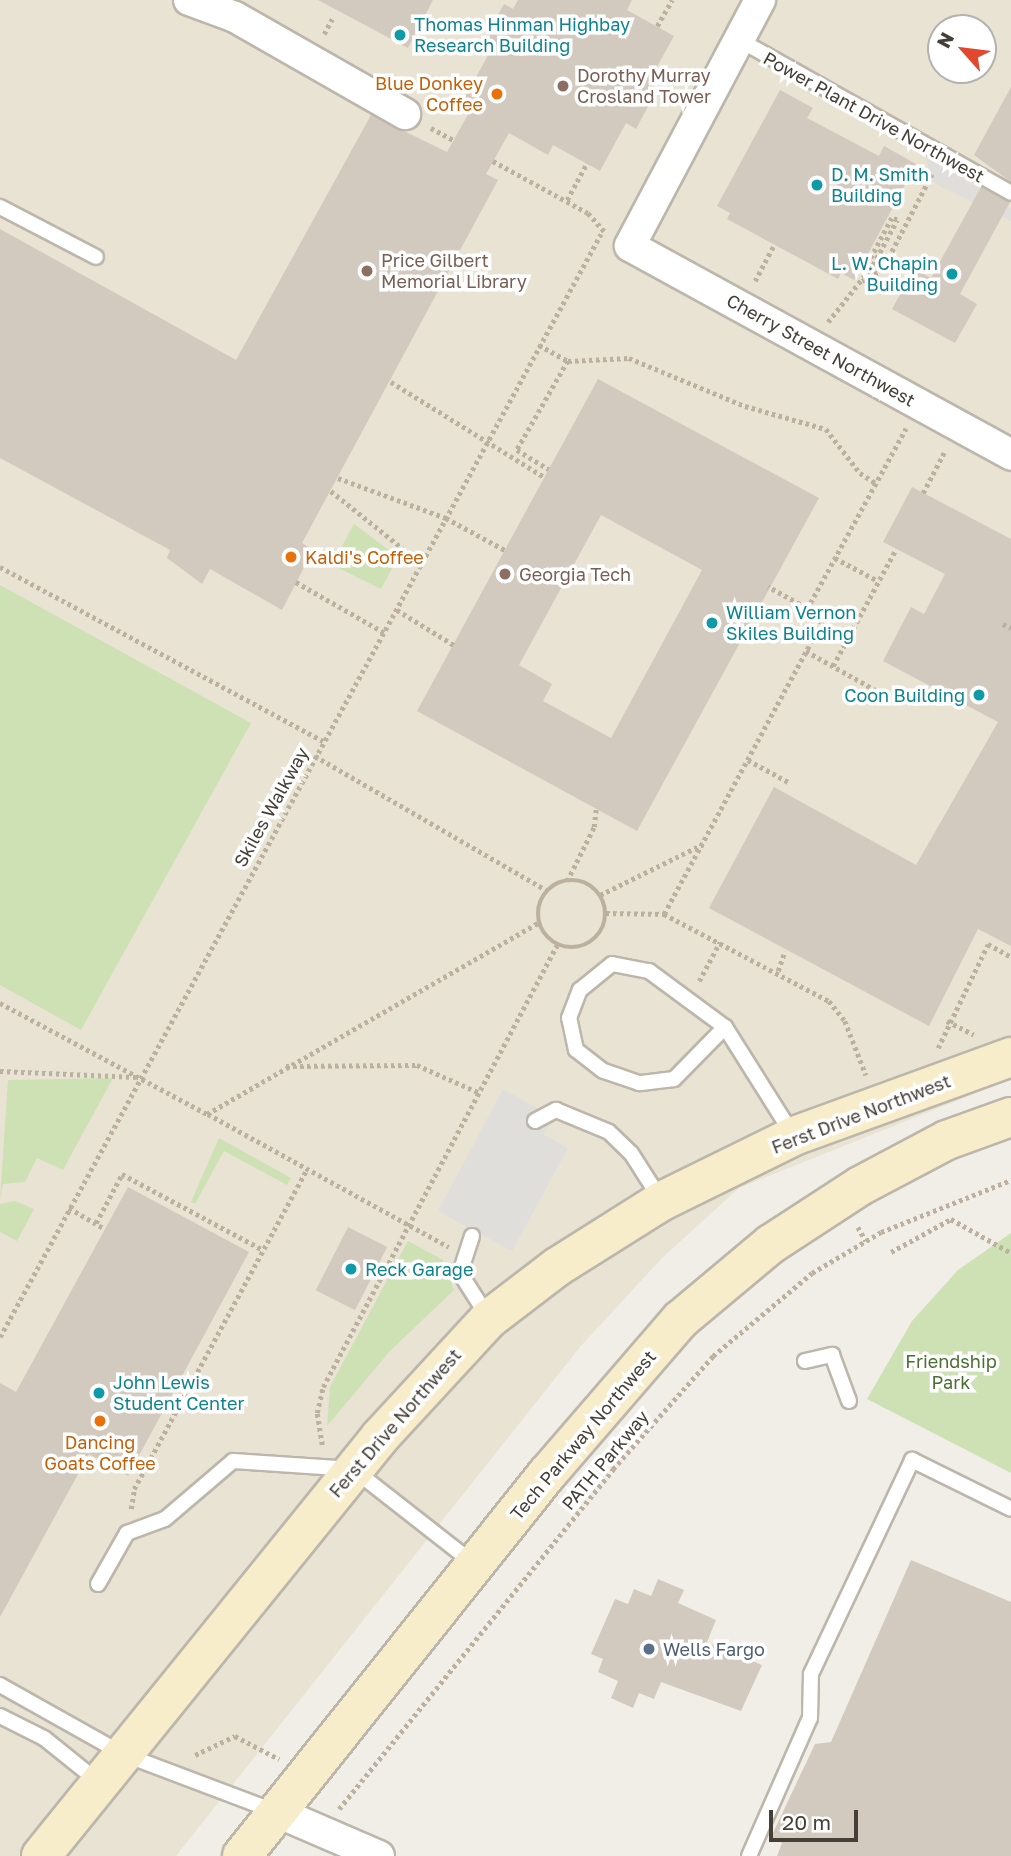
<!DOCTYPE html>
<style>
body{margin:0}
#map{position:relative;width:1011px;height:1856px;overflow:hidden;background:#f1eee7;font-family:"Golos Text",sans-serif}
div>[style]{position:absolute}
[style*='--x']{left:calc(var(--x)*1px);top:calc(var(--y)*1px);width:calc(var(--w)*1px);rotate:calc(var(--a)*1deg)}
.education>*{inset:0;background:#e9e3d3}
.green>*{inset:0;background:#cde1b4}
.parking>*{inset:0;background:#e0dedb}
.building>*{inset:0;background:#d2cabe;transform-origin:0 0}
.path>*{height:4.5px;margin-top:-2.25px;transform-origin:0;background:repeating-linear-gradient(90deg,#bcb19e 0 3.5px,transparent 0 7px)}
.path>.ring{margin:-2.25px;padding:0;box-sizing:content-box;background:none;border:4.5px solid #bcb19e;border-radius:50%}
.roads{filter:drop-shadow(2px 0 #bcb6ab) drop-shadow(-2px 0 #bcb6ab) drop-shadow(0 2px #bcb6ab) drop-shadow(0 -2px #bcb6ab)}
.lane>*{height:14px;margin:-7px;padding:0 7px;transform-origin:7px;border-radius:7px;background:#fff}
.street>*{height:30px;margin:-15px;padding:0 15px;transform-origin:15px;border-radius:15px;background:#fff}
.secondary>*{height:38px;margin:-19px;padding:0 19px;transform-origin:19px;border-radius:19px;background:#f8edca}
.dots>*{width:19px;height:19px;translate:-50% -50%;box-sizing:border-box;border:4px solid #fff;border-radius:50%}
span{translate:-50% -50%;white-space:nowrap;text-align:center;line-height:1.15;-webkit-text-stroke:7px #fff;paint-order:stroke}
.culture-label{font-size:18px;color:#0d838f}
.left{translate:0 -50%;text-align:left}
.right{translate:-100% -50%;text-align:right}
.education-label{font-size:18px;color:#785e54}
.food-label{font-size:18px;color:#c56008}
.street-label{font-size:18px;color:#443f37}
.park-label{font-size:18px;color:#496f31}
.service-label{font-size:18px;color:#4e5e75}
.north{position:absolute;left:927px;top:14px;width:70px;height:70px;box-sizing:border-box;background:#fff;border:2px solid #b4b2af;border-radius:50%;rotate:298deg;font-size:19px;font-weight:700;line-height:28px;text-align:center;color:#443f37}
.north::after{content:'';display:block;margin:auto;width:24px;height:32px;background:#e1492f;clip-path:polygon(50% 0,100% 100%,50% 72%,0 100%)}
.scale{position:absolute;left:769px;top:1810px;width:89px;height:32px;box-sizing:border-box;border:4px solid #443f37;border-top:0;padding-left:9px;font-size:21px;line-height:24px;white-space:nowrap;color:#443f37;-webkit-text-stroke:5px #fff;paint-order:stroke}
</style>
<div id="map">
<div class="education">
<div style="clip-path:polygon(evenodd,0 0,1011px 0,1011px 1079px,739px 1188px,662px 1258px,580px 1347px,176px 1856px,0 1856px,0 0,941px 28px,983px 28px,983px 70px,941px 70px,941px 28px)"></div>
</div>
<div class="green">
<div style="clip-path:polygon(354px 524px,398px 557px,381px 589px,332px 565px)"></div>
<div style="clip-path:polygon(0 585px,251px 723px,81px 1030px,0 985px)"></div>
<div style="clip-path:polygon(113px 1078px,63px 1170px,37px 1158px,25px 1182px,3px 1184px,0 1199px,8px 1080px)"></div>
<div style="clip-path:polygon(219px 1138px,291px 1178px,287px 1185px,224px 1151px,195px 1204px,191px 1202px)"></div>
<div style="clip-path:polygon(15px 1201px,34px 1209px,17px 1241px,0 1232px,0 1204px)"></div>
<div style="clip-path:polygon(1011px 1233px,1011px 1473px,867px 1399px,912px 1321px,958px 1270px)"></div>
<div style="clip-path:polygon(408px 1241px,443px 1260px,454px 1290px,390px 1351px,327px 1426px,330px 1387px)"></div>
</div>
<div class="parking">
<div style="clip-path:polygon(927px 157px,1011px 208px,1011px 221px,938px 185px,928px 177px)"></div>
<div style="clip-path:polygon(503px 1089px,553px 1117px,544px 1135px,568px 1148px,512px 1251px,438px 1211px)"></div>
</div>
<div class="building">
<div style="clip-path:polygon(318px 0,433px 0,408px 48px)"></div>
<div style="clip-path:polygon(518px 0,632px 0,627px 10px,674px 36px,648px 83px,658px 88px,636px 129px,626px 123px,600px 171px,553px 145px,548px 155px,509px 133px,486px 174px,498px 180px,302px 543px,313px 550px,282px 610px,210px 569px,202px 584px,167px 558px,170px 550px,0 458px,0 229px,236px 360px,371px 115px,447px 152px,475px 102px,465px 97px,491px 50px,481px 45px,504px 4px,513px 9px)"></div>
<div style="clip-path:polygon(1011px 87px,1011px 182px,974px 155px)"></div>
<div style="clip-path:polygon(780px 90px,813px 108px,807px 118px,879px 156px,884px 146px,916px 164px,854px 280px,841px 273px,838px 279px,727px 219px,730px 213px,717px 206px)"></div>
<div style="clip-path:polygon(981px 187px,1010px 202px,960px 294px,977px 304px,955px 343px,892px 309px,914px 269px,931px 278px)"></div>
<div style="clip-path:polygon(evenodd,598px 379px,819px 498px,637px 831px,417px 711px,598px 379px,601px 515px,702px 570px,611px 738px,543px 701px,552px 684px,519px 665px,601px 515px)"></div>
<div style="clip-path:polygon(912px 487px,1011px 539px,1011px 946px,978px 929px,929px 1026px,709px 908px,774px 787px,916px 865px,998px 722px,883px 661px,911px 607px,924px 614px,945px 574px,883px 542px)"></div>
<div style="clip-path:polygon(128px 1187px,249px 1252px,128px 1476px,89px 1454px,0 1617px,0 1383px,16px 1392px)"></div>
<div style="left:348px;top:1227px;width:44px;height:71px;rotate:27deg"></div>
<div style="clip-path:polygon(911px 1560px,1011px 1602px,1011px 1856px,777px 1856px,782px 1843px,771px 1837px,815px 1744px,831px 1742px)"></div>
<div style="clip-path:polygon(658px 1579px,684px 1590px,678px 1603px,716px 1620px,707px 1642px,762px 1665px,741px 1711px,661px 1682px,654px 1699px,639px 1693px,633px 1708px,611px 1698px,618px 1681px,598px 1672px,603px 1659px,591px 1654px,615px 1599px,628px 1604px,634px 1589px,651px 1596px)"></div>
</div>
<div class="path">
<div style="--x:657;--y:26;--w:30;--a:-60"></div>
<div style="--x:324;--y:34;--w:17;--a:-62"></div>
<div style="--x:431;--y:128;--w:26;--a:28"></div>
<div style="--x:493;--y:161;--w:108;--a:28.7"></div>
<div style="--x:588;--y:213;--w:25;--a:48"></div>
<div style="--x:567;--y:200;--w:42;--a:-61.6"></div>
<div style="--x:755;--y:281;--w:41;--a:-62.2"></div>
<div style="--x:862;--y:281;--w:23;--a:-29"></div>
<div style="--x:882;--y:270;--w:108;--a:-62.5"></div>
<div style="--x:828;--y:322;--w:73;--a:-51.7"></div>
<div style="--x:873;--y:265;--w:51;--a:-61.9"></div>
<div style="--x:897;--y:220;--w:5;--a:-158"></div>
<div style="--x:892;--y:218;--w:47;--a:117.6"></div>
<div style="--x:870;--y:260;--w:4;--a:-153"></div>
<div style="--x:539;--y:345;--w:33;--a:29"></div>
<div style="--x:568;--y:361;--w:103;--a:119.8"></div>
<div style="--x:517;--y:450;--w:37;--a:31"></div>
<div style="--x:568;--y:361;--w:61;--a:-2.8"></div>
<div style="--x:629;--y:358;--w:126;--a:22.5"></div>
<div style="--x:745;--y:406;--w:84;--a:15.9"></div>
<div style="--x:826;--y:429;--w:56;--a:52.3"></div>
<div style="--x:860;--y:473;--w:20;--a:33"></div>
<div style="--x:391;--y:382;--w:180;--a:31.8"></div>
<div style="--x:338;--y:478;--w:115;--a:20.3"></div>
<div style="--x:446;--y:518;--w:67;--a:28.5"></div>
<div style="--x:331;--y:491;--w:117;--a:38.7"></div>
<div style="--x:923;--y:493;--w:47;--a:-62.4"></div>
<div style="--x:835;--y:558;--w:49;--a:28.1"></div>
<div style="--x:0;--y:567;--w:367;--a:28.3"></div>
<div style="--x:296;--y:582;--w:103;--a:29.8"></div>
<div style="--x:807;--y:609;--w:206;--a:-61.3"></div>
<div style="--x:397;--y:610;--w:67;--a:31.6"></div>
<div style="--x:1003;--y:624;--w:9;--a:27"></div>
<div style="--x:806;--y:651;--w:84;--a:29.3"></div>
<div style="--x:833;--y:666;--w:133;--a:-61.7"></div>
<div style="--x:315;--y:756;--w:269;--a:30.1"></div>
<div style="--x:748;--y:760;--w:48;--a:28.7"></div>
<div class="ring" style="left:538px;top:880px;width:63.5px;height:63.5px"></div>
<div style="--x:567;--y:881;--w:60;--a:-63.4"></div>
<div style="--x:594;--y:827;--w:18;--a:-84"></div>
<div style="--x:600;--y:895;--w:115;--a:-26.3"></div>
<div style="--x:606;--y:913;--w:58;--a:1"></div>
<div style="--x:664;--y:914;--w:187;--a:27.8"></div>
<div style="--x:829;--y:1001;--w:26;--a:51"></div>
<div style="--x:845;--y:1021;--w:58;--a:68.7"></div>
<div style="--x:664;--y:914;--w:336;--a:-61.6"></div>
<div style="--x:824;--y:618;--w:64;--a:-151"></div>
<div style="--x:778;--y:971;--w:21;--a:-71"></div>
<div style="--x:699;--y:981;--w:44;--a:-61.7"></div>
<div style="--x:0;--y:1003;--w:235;--a:28.2"></div>
<div style="--x:207;--y:1114;--w:384;--a:-30"></div>
<div style="--x:947;--y:1021;--w:30;--a:27"></div>
<div style="--x:938;--y:1048;--w:115;--a:-64.3"></div>
<div style="--x:988;--y:944;--w:26;--a:29"></div>
<div style="--x:286;--y:1066;--w:131;--a:-0.4"></div>
<div style="--x:417;--y:1065;--w:69;--a:24"></div>
<div style="--x:0;--y:1071;--w:136;--a:2.5"></div>
<div style="--x:208;--y:1114;--w:275;--a:28.9"></div>
<div style="--x:69;--y:1208;--w:42;--a:30.3"></div>
<div style="--x:96;--y:1223;--w:55;--a:-62"></div>
<div style="--x:122;--y:1174;--w:160;--a:28.3"></div>
<div style="--x:858;--y:1227;--w:16;--a:60"></div>
<div style="--x:891;--y:1252;--w:68;--a:-28.8"></div>
<div style="--x:951;--y:1219;--w:69;--a:29.5"></div>
<div style="--x:0;--y:1337;--w:1256;--a:-61.42"></div>
<div style="--x:322;--y:1445;--w:32;--a:-99"></div>
<div style="--x:317;--y:1413;--w:27;--a:-77"></div>
<div style="--x:323;--y:1387;--w:500;--a:-62.1"></div>
<div style="--x:131;--y:1509;--w:20;--a:-81"></div>
<div style="--x:134;--y:1489;--w:364;--a:-61.6"></div>
<div style="--x:195;--y:1755;--w:44;--a:-25.4"></div>
<div style="--x:235;--y:1736;--w:50;--a:27.6"></div>
<div style="--x:339;--y:1809;--w:437;--a:-51.1"></div>
<div style="--x:613;--y:1469;--w:151;--a:-48.5"></div>
<div style="--x:713;--y:1356;--w:129;--a:-40"></div>
<div style="--x:812;--y:1273;--w:80;--a:-30.7"></div>
<div style="--x:881;--y:1232;--w:140;--a:-21.8"></div>
</div>
<div class="roads">
<div class="lane">
<div style="--x:738;--y:39;--w:313;--a:29.4"></div>
<div style="--x:0;--y:207;--w:108;--a:27.5"></div>
<div style="--x:725;--y:1027;--w:73;--a:134.4"></div>
<div style="--x:674;--y:1079;--w:35;--a:173"></div>
<div style="--x:639;--y:1083;--w:39;--a:-161"></div>
<div style="--x:602;--y:1070;--w:33;--a:-142"></div>
<div style="--x:576;--y:1050;--w:33;--a:-102"></div>
<div style="--x:569;--y:1018;--w:30;--a:-69"></div>
<div style="--x:580;--y:990;--w:41;--a:-39.1"></div>
<div style="--x:612;--y:964;--w:38;--a:11"></div>
<div style="--x:649;--y:971;--w:94;--a:36.4"></div>
<div style="--x:725;--y:1027;--w:128;--a:57.8"></div>
<div style="--x:535;--y:1121;--w:24;--a:-28"></div>
<div style="--x:556;--y:1110;--w:57;--a:22.5"></div>
<div style="--x:609;--y:1132;--w:30;--a:44"></div>
<div style="--x:631;--y:1153;--w:56;--a:57.4"></div>
<div style="--x:472;--y:1236;--w:39;--a:108"></div>
<div style="--x:460;--y:1273;--w:52;--a:57.5"></div>
<div style="--x:805;--y:1361;--w:28;--a:-13"></div>
<div style="--x:832;--y:1355;--w:49;--a:69.7"></div>
<div style="--x:98;--y:1584;--w:59;--a:-60.4"></div>
<div style="--x:127;--y:1533;--w:40;--a:-20.2"></div>
<div style="--x:165;--y:1519;--w:89;--a:-40.5"></div>
<div style="--x:233;--y:1461;--w:120;--a:3.8"></div>
<div style="--x:353;--y:1469;--w:152;--a:38.1"></div>
<div style="--x:0;--y:1685;--w:141;--a:29.3"></div>
<div style="--x:123;--y:1754;--w:161;--a:20.7"></div>
<div style="--x:0;--y:1716;--w:49;--a:26.6"></div>
<div style="--x:44;--y:1738;--w:72;--a:38.8"></div>
<div style="--x:749;--y:1856;--w:151;--a:-66.2"></div>
<div style="--x:810;--y:1718;--w:44;--a:-88.7"></div>
<div style="--x:811;--y:1674;--w:237;--a:-64.7"></div>
<div style="--x:912;--y:1460;--w:110;--a:26.3"></div>
</div>
<div class="street">
<div style="--x:189;--y:0;--w:49;--a:20.3"></div>
<div style="--x:235;--y:17;--w:196;--a:29.7"></div>
<div style="--x:760;--y:0;--w:278;--a:117.9"></div>
<div style="--x:630;--y:246;--w:435;--a:28.7"></div>
<div style="--x:277;--y:1812;--w:111;--a:23.3"></div>
</div>
<div class="secondary">
<div style="--x:41;--y:1856;--w:539;--a:-51.02"></div>
<div style="--x:380;--y:1437;--w:161;--a:-47.3"></div>
<div style="--x:489;--y:1319;--w:86;--a:-37.4"></div>
<div style="--x:557;--y:1267;--w:124;--a:-32.2"></div>
<div style="--x:662;--y:1201;--w:147;--a:-26.2"></div>
<div style="--x:794;--y:1136;--w:231;--a:-20"></div>
<div style="--x:242;--y:1856;--w:490;--a:-51.4"></div>
<div style="--x:548;--y:1473;--w:202;--a:-49.2"></div>
<div style="--x:680;--y:1320;--w:119;--a:-39.9"></div>
<div style="--x:771;--y:1244;--w:106;--a:-33.1"></div>
<div style="--x:860;--y:1186;--w:98;--a:-27.9"></div>
<div style="--x:947;--y:1140;--w:68;--a:-19.8"></div>
</div>
</div>
<div class="dots">
<div style="left:400px;top:35px;background:#0f9aa8"></div>
<div style="left:563px;top:86px;background:#8d6e63"></div>
<div style="left:497px;top:94px;background:#e8710a"></div>
<div style="left:817px;top:185px;background:#0f9aa8"></div>
<div style="left:367px;top:271px;background:#8d6e63"></div>
<div style="left:952px;top:274px;background:#0f9aa8"></div>
<div style="left:291px;top:557px;background:#e8710a"></div>
<div style="left:505px;top:574px;background:#8d6e63"></div>
<div style="left:712px;top:623px;background:#0f9aa8"></div>
<div style="left:979px;top:695px;background:#0f9aa8"></div>
<div style="left:351px;top:1269px;background:#0f9aa8"></div>
<div style="left:99px;top:1393px;background:#0f9aa8"></div>
<div style="left:100px;top:1421px;background:#e8710a"></div>
<div style="left:649px;top:1649px;background:#5c6f8a"></div>
</div>
<div class="culture-label">
<span class="left" style="left:414px;top:35px">Thomas Hinman Highbay<br>Research Building</span>
<span class="left" style="left:831px;top:185px">D. M. Smith<br>Building</span>
<span class="right" style="left:938px;top:274px">L. W. Chapin<br>Building</span>
<span class="left" style="left:726px;top:623px">William Vernon<br>Skiles Building</span>
<span class="right" style="left:965px;top:695px">Coon Building</span>
<span class="left" style="left:365px;top:1269px">Reck Garage</span>
<span class="left" style="left:113px;top:1393px">John Lewis<br>Student Center</span>
</div>
<div class="education-label">
<span class="left" style="left:577px;top:86px">Dorothy Murray<br>Crosland Tower</span>
<span class="left" style="left:381px;top:271px">Price Gilbert<br>Memorial Library</span>
<span class="left" style="left:519px;top:574px">Georgia Tech</span>
</div>
<div class="food-label">
<span class="right" style="left:483px;top:94px">Blue Donkey<br>Coffee</span>
<span class="left" style="left:305px;top:557px">Kaldi's Coffee</span>
<span style="left:100px;top:1453px">Dancing<br>Goats Coffee</span>
</div>
<div class="street-label">
<span style="left:874px;top:117px;rotate:29deg">Power Plant Drive Northwest</span>
<span style="left:821px;top:350px;rotate:29deg">Cherry Street Northwest</span>
<span style="left:271px;top:807px;rotate:-61deg">Skiles Walkway</span>
<span style="left:861px;top:1114px;rotate:-21deg">Ferst Drive Northwest</span>
<span style="left:395px;top:1423px;rotate:-49deg">Ferst Drive Northwest</span>
<span style="left:583px;top:1435px;rotate:-50deg">Tech Parkway Northwest</span>
<span style="left:605px;top:1460px;rotate:-50deg">PATH Parkway</span>
</div>
<div class="park-label">
<span style="left:951px;top:1372px">Friendship<br>Park</span>
</div>
<div class="service-label">
<span class="left" style="left:663px;top:1649px">Wells Fargo</span>
</div>
<div class="north">N</div>
<div class="scale">20 m</div>
</div>
